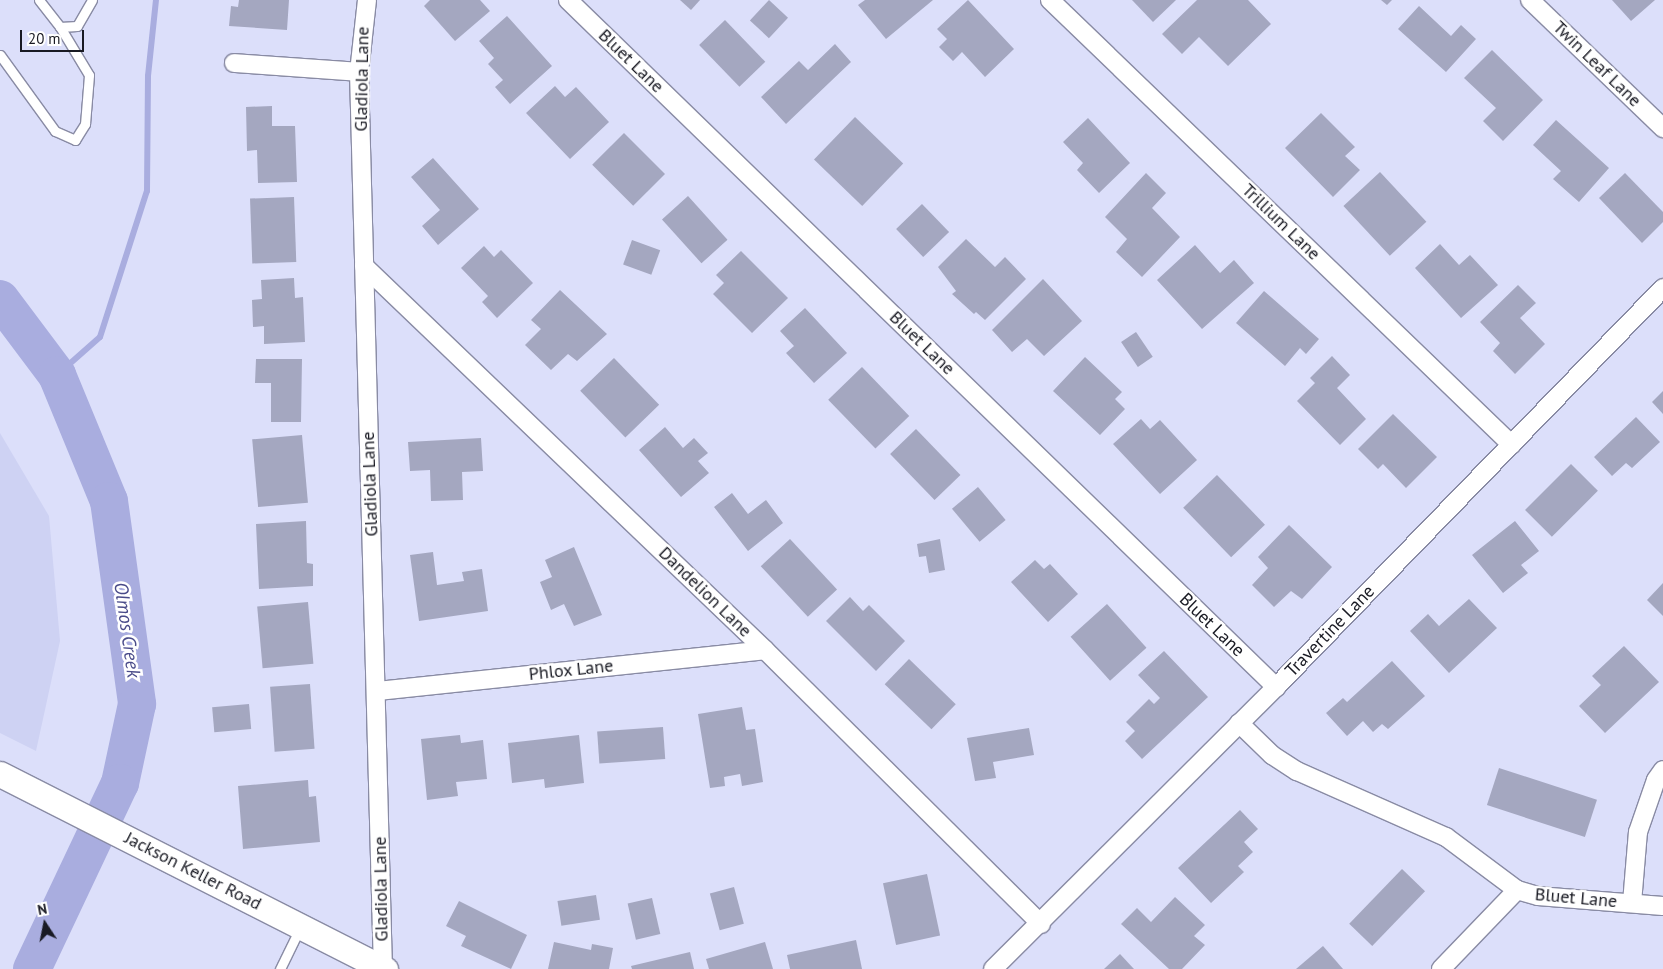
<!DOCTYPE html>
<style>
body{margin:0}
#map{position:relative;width:1663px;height:969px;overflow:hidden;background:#dcdffa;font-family:"PT Sans",sans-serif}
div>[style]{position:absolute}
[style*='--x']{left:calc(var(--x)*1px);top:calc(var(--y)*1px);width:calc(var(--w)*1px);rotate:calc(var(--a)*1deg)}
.built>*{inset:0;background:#ced2f3}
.stream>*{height:6px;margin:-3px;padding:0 3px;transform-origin:3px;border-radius:3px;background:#a9addf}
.river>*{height:38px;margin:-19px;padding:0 19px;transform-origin:19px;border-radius:19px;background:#a9addf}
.building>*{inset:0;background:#a4a7c0;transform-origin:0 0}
.roads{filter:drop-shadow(1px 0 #898ba4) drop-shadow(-1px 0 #898ba4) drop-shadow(0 1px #898ba4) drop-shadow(0 -1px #898ba4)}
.service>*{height:9px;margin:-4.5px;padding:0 4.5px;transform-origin:4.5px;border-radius:4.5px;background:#fff}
.minor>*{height:18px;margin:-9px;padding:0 9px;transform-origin:9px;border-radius:9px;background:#fff}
.secondary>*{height:25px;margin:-12.5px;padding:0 12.5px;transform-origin:12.5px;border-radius:12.5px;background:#fff}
span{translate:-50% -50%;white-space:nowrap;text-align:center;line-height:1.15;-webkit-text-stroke:5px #fff;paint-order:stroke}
.street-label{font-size:18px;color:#191a23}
.water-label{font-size:19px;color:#494b89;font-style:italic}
.north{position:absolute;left:20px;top:899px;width:50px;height:50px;-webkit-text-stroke:4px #fff;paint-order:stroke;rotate:349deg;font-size:14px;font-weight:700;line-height:20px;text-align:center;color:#191a23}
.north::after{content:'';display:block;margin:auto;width:18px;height:22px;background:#191a23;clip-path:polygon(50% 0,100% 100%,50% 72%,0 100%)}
.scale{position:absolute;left:20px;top:30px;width:64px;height:22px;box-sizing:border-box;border:2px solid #191a23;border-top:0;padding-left:6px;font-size:15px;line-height:18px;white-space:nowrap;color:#191a23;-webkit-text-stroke:4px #fff;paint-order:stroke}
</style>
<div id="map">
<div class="built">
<div style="clip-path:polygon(0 433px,49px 516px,60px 641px,36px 751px,0 733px)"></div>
</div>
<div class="stream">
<div style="--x:57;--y:375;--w:57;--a:-41.5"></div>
<div style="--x:100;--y:337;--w:153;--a:-72.2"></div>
<div style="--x:147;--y:191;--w:115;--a:-89.5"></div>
<div style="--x:148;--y:76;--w:76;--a:-84"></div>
</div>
<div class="river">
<div style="--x:0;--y:299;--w:95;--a:53.1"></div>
<div style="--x:57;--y:375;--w:136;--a:67.6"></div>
<div style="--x:109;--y:501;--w:205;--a:82.1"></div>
<div style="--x:137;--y:704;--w:81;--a:102.1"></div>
<div style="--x:120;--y:783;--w:206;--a:115.3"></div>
</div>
<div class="building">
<div style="clip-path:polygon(239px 0,289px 0,287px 30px,229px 26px,231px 6px,238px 7px)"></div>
<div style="clip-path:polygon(430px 0,480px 0,490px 11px,455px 41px,424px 6px)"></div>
<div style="clip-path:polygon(680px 0,700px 0,691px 10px)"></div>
<div style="left:769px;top:0;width:26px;height:28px;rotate:43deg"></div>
<div style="clip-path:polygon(865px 0,933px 0,886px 39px,858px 5px)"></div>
<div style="clip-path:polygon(968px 0,1014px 49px,985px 77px,962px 52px,953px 61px,939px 47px,947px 39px,937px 29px)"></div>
<div style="clip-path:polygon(1132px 0,1176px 0,1153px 22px)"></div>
<div style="clip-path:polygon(1197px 0,1248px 0,1271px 24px,1228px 66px,1199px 37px,1182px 54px,1162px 34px)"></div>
<div style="clip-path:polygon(1381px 0,1392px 0,1387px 5px)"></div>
<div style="clip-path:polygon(1612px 0,1655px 0,1631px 21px)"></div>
<div style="clip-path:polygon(1419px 6px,1451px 36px,1461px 25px,1476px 39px,1446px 72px,1398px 29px)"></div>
<div style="clip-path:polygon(507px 16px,552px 66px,510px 104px,495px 87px,503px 80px,488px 64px,494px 58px,479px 41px)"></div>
<div style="left:725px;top:20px;width:58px;height:36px;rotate:46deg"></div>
<div style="clip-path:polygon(835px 44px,851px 62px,786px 124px,761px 97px,799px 61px,808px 70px)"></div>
<div style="clip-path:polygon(1492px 50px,1543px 100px,1503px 141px,1483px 121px,1496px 108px,1464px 78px)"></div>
<div style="clip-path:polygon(555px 86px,565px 97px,576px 87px,609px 122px,570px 159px,526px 113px)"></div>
<div style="clip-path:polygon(272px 106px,272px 126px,295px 126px,297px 182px,258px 183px,257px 150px,247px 151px,246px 107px)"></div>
<div style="clip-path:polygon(1321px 113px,1355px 147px,1345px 156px,1360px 170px,1333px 197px,1285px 148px)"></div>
<div style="left:855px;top:117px;width:67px;height:59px;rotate:44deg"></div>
<div style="clip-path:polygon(1088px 118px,1130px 163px,1099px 193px,1077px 170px,1083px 163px,1063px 142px)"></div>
<div style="clip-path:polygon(1556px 120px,1609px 168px,1579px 202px,1553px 179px,1561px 171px,1533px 145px)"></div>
<div style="left:624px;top:133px;width:58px;height:45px;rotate:45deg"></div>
<div style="clip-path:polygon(433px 158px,479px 209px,438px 245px,422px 226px,440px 210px,411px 177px)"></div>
<div style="left:1380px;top:172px;width:68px;height:50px;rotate:47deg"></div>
<div style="clip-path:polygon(1146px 173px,1166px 193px,1152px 208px,1180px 237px,1142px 277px,1116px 252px,1127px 239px,1105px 217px)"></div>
<div style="clip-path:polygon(1625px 173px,1663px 212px,1663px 222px,1642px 243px,1599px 198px)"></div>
<div style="left:688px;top:196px;width:59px;height:35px;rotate:48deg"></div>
<div style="left:294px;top:197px;width:65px;height:44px;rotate:88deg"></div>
<div style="left:922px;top:204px;width:39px;height:36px;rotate:46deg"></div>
<div style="clip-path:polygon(966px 239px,995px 267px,1005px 257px,1026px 279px,985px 320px,976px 312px,974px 314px,952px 294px,956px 291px,938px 267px)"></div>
<div style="left:632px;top:240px;width:30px;height:26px;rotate:20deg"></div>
<div style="clip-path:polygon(1440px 244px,1459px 265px,1470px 255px,1498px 285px,1461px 318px,1415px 268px)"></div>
<div style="clip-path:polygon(1195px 245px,1220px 273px,1234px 260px,1254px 283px,1202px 329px,1157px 280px)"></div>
<div style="clip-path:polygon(484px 246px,494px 257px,501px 250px,533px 283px,497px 318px,482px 302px,488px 296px,461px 268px)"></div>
<div style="clip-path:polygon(741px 251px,788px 298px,752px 333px,713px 294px,724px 283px,716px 275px)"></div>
<div style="clip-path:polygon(294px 278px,295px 298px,303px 297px,305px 342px,264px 344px,264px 326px,253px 327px,252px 300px,262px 299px,261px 280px)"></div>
<div style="clip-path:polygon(1043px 279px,1082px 321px,1044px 356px,1027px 339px,1012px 352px,992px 330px)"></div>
<div style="clip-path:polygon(1518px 285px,1536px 303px,1520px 318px,1545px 344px,1515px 374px,1493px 351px,1500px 343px,1480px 322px)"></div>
<div style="clip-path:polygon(560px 290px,607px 334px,577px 361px,568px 354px,551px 370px,525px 345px,541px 329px,531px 320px)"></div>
<div style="clip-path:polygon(1264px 291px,1319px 339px,1306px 354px,1300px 348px,1285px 366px,1236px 323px)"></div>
<div style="clip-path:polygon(805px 308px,847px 353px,814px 383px,786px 353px,794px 346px,780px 331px)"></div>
<div style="left:1136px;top:332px;width:30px;height:18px;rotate:56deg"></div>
<div style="clip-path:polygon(1332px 356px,1350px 375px,1337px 388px,1366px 419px,1340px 445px,1297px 401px,1315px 383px,1310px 378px)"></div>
<div style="clip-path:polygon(1085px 357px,1122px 392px,1115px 399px,1125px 409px,1100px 435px,1053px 391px)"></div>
<div style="left:614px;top:358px;width:65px;height:47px;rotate:46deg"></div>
<div style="clip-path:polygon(256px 359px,302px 359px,301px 422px,271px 422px,271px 383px,255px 383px)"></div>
<div style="left:862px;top:367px;width:68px;height:47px;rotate:46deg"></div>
<div style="clip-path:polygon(1663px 391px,1663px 414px,1652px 402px)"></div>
<div style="clip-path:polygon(1393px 414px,1437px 457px,1406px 488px,1383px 464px,1378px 469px,1358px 449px)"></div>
<div style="clip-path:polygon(1636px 417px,1660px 442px,1632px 468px,1626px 463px,1612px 476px,1594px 457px)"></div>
<div style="clip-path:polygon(1141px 419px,1150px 429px,1160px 420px,1197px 460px,1160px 494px,1113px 444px)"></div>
<div style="clip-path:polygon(665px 427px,683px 448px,694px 438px,708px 453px,698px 461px,709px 473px,681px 497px,639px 450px)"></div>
<div style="left:916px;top:429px;width:64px;height:36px;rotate:46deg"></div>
<div style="left:302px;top:435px;width:68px;height:50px;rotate:85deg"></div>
<div style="clip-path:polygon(481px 438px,483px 471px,462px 472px,463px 500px,431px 501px,430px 470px,410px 471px,408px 442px)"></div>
<div style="left:1571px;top:464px;width:38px;height:65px;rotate:45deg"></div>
<div style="left:1217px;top:475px;width:69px;height:47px;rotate:46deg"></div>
<div style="left:978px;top:487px;width:43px;height:34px;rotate:50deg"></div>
<div style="clip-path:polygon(732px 493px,748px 514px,766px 500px,783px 523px,748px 551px,714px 507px)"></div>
<div style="clip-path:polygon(306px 521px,307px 563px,313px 564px,313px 586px,259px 589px,256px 524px)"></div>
<div style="clip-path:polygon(1515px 521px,1539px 551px,1521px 565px,1528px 573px,1503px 593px,1472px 555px)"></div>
<div style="clip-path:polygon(1289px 525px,1332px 567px,1302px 599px,1291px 591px,1274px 607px,1252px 585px,1268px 568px,1258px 557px)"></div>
<div style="left:790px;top:539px;width:69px;height:40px;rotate:47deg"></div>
<div style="clip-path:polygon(940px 539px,945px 570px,929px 573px,926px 556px,919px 557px,917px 544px)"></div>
<div style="clip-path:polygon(574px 547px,602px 615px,574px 626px,564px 604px,551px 610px,540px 582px,552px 577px,545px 560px)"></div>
<div style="clip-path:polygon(433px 552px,437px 585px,464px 581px,462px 572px,482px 569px,488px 611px,419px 621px,410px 555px)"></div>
<div style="clip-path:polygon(1035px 560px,1044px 569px,1050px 564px,1078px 594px,1048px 622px,1011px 582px)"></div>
<div style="clip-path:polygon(1663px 583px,1663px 616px,1647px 600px)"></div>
<div style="clip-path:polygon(850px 597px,863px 611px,869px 605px,905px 641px,876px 671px,826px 621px)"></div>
<div style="clip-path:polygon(1469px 599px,1497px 628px,1449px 673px,1410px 631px,1428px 614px,1439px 626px)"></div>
<div style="left:308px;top:602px;width:62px;height:51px;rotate:85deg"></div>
<div style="left:1107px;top:604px;width:59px;height:49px;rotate:48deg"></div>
<div style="clip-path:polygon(1624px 646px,1659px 682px,1605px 733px,1579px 706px,1601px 685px,1592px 676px)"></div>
<div style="clip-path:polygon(1164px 651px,1208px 697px,1142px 759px,1125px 741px,1135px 731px,1126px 722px,1149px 699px,1154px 704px,1160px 698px,1138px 675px)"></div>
<div style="left:909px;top:659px;width:65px;height:35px;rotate:44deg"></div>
<div style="clip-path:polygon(1392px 661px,1425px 696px,1388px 729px,1382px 724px,1373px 732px,1363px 721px,1347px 736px,1326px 713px,1343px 698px,1347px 702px)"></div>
<div style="left:310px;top:684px;width:65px;height:40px;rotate:86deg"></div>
<div style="left:249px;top:704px;width:25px;height:37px;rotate:85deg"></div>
<div style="clip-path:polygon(742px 707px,746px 730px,755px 729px,763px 782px,742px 786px,740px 774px,724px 777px,725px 786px,710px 788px,698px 714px)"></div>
<div style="left:663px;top:727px;width:32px;height:66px;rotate:86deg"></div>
<div style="clip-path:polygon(1029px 728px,1034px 755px,993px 762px,996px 778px,975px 781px,967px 738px)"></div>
<div style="clip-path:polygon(460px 735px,461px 743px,483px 740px,487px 779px,456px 782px,458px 796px,427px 800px,421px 739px)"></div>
<div style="clip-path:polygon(579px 735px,584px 783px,545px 788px,544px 779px,512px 783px,508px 743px)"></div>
<div style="left:1499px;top:768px;width:103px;height:39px;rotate:18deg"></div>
<div style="clip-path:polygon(308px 780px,309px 797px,316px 796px,320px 842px,243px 849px,238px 786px)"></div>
<div style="clip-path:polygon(1240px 810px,1258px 829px,1244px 842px,1253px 852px,1238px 866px,1244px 872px,1211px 903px,1178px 868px)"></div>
<div style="left:1402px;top:869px;width:32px;height:76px;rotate:44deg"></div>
<div style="left:927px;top:874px;width:63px;height:45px;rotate:78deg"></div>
<div style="left:734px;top:887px;width:38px;height:25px;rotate:75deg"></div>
<div style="left:596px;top:895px;width:25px;height:39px;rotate:81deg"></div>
<div style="clip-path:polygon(1175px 897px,1205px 925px,1194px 936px,1205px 945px,1182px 969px,1169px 969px,1121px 924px,1137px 908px,1151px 922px)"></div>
<div style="left:652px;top:898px;width:37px;height:25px;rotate:77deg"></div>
<div style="clip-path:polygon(459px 901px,527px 935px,511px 969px,461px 946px,466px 936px,446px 926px)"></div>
<div style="clip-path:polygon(856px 940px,862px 969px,790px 969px,787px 955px)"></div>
<div style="clip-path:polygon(554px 942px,591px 950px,592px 944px,613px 948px,609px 969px,548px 969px)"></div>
<div style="clip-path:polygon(765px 942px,773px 969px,709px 969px,706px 959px)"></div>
<div style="clip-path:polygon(1323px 946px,1343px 969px,1296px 969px)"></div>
<div style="clip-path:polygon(690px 952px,694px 969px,632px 969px,631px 966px)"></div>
<div style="clip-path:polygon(1120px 954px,1134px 969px,1104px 969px)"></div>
</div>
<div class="roads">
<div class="service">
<div style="--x:39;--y:0;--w:34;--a:52"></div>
<div style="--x:60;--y:27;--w:17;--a:-3"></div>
<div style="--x:77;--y:26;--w:30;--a:-60"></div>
<div style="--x:0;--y:55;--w:94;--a:54.1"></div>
<div style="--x:55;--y:131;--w:22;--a:24"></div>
<div style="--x:75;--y:140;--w:19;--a:-58"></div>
<div style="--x:85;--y:124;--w:49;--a:-85.3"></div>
<div style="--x:89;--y:75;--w:56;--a:-121.1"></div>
<div style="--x:280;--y:969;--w:46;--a:-64"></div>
</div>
<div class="minor">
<div style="--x:367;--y:0;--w:72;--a:96.3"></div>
<div style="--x:359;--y:72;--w:896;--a:88.47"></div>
<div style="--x:568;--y:0;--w:987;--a:44.14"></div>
<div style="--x:1050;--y:0;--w:641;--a:43.93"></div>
<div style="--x:1530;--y:0;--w:185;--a:43.9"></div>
<div style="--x:234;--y:63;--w:125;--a:4.1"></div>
<div style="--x:364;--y:266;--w:555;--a:43.76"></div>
<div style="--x:765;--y:650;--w:389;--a:44.8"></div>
<div style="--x:377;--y:691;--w:390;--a:-6"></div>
<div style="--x:1239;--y:723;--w:46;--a:44.1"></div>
<div style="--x:1272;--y:755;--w:30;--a:33"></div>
<div style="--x:1297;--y:771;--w:163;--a:23.9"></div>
<div style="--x:1446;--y:837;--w:89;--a:36.7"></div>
<div style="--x:1517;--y:890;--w:22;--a:16"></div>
<div style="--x:1538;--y:896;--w:125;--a:4.6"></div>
<div style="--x:1632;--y:903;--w:71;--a:-85.2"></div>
<div style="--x:1638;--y:832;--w:55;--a:-70.9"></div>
<div style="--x:1656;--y:780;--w:12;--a:-55"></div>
<div style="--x:993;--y:969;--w:400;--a:-44.9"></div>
<div style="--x:1276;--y:687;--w:556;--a:-45.87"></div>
<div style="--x:1441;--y:969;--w:110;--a:-46.1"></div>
</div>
<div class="secondary">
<div style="--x:0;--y:774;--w:432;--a:26.9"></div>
</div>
</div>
<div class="street-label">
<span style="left:631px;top:61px;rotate:44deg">Bluet Lane</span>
<span style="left:1597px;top:64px;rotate:44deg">Twin Leaf Lane</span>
<span style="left:362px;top:79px;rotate:-89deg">Gladiola Lane</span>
<span style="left:1281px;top:222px;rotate:44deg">Trillium Lane</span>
<span style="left:922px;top:343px;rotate:44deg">Bluet Lane</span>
<span style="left:370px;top:484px;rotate:-92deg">Gladiola Lane</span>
<span style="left:705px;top:592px;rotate:44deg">Dandelion Lane</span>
<span style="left:1212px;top:625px;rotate:44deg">Bluet Lane</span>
<span style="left:1330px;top:631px;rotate:-46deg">Travertine Lane</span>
<span style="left:571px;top:670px;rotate:-6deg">Phlox Lane</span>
<span style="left:193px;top:871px;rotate:27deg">Jackson Keller Road</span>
<span style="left:381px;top:889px;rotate:-91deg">Gladiola Lane</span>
<span style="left:1576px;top:898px;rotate:5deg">Bluet Lane</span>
</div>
<div class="water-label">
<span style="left:127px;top:630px;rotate:82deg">Olmos Creek</span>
</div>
<div class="north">N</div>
<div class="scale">20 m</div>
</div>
